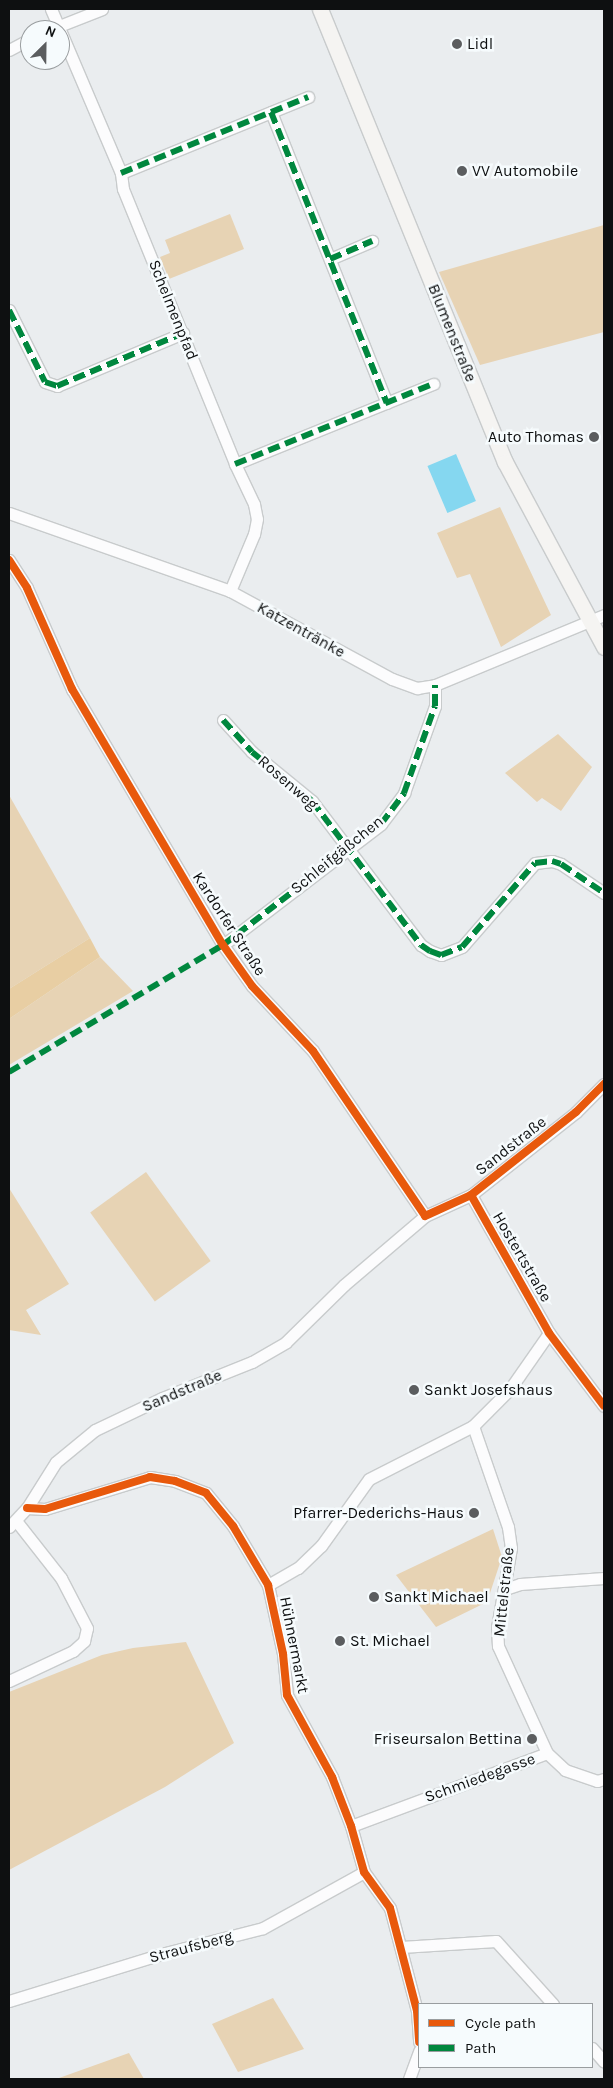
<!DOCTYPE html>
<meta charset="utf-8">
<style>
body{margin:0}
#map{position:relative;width:613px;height:2088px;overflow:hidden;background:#eaedef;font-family:Karla,sans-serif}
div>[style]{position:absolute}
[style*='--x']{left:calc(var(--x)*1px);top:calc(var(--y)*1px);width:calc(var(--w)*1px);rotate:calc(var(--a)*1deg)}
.green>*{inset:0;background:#e7d3b4;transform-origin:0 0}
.forest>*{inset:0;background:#e8cea3}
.water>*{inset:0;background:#85d7f0;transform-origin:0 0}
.roads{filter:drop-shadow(1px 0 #c8cbcc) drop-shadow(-1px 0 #c8cbcc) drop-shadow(0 1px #c8cbcc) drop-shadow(0 -1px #c8cbcc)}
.street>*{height:11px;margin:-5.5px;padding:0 5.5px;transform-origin:5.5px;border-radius:5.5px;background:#fcfcfd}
.secondary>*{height:15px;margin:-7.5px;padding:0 7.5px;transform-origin:7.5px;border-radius:7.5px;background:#f5f4f2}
.quiet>*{height:6px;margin-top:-3px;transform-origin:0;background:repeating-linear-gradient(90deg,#00873e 0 12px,transparent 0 18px)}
.cycleway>*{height:8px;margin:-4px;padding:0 4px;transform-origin:4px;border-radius:4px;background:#e8590c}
.dots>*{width:14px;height:14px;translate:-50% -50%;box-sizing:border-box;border:2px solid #f6fbfd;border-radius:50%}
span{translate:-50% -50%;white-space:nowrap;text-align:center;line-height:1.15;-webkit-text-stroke:5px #f6fbfd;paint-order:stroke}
.poi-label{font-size:16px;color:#0e1011}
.left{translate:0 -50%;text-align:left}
.right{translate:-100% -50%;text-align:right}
.street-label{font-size:16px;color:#0e1011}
.frame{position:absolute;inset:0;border:10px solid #0e1011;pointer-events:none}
.legend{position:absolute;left:418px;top:2003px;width:175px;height:65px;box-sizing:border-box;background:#f6fbfd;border:1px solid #999d9f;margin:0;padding:6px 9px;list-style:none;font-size:15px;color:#0e1011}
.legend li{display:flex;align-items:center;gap:10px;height:25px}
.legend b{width:25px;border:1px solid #999d9f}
.north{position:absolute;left:20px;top:20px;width:50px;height:50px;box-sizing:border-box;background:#f6fbfd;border:1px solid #999d9f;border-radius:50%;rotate:23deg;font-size:14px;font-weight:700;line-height:20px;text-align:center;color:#0e1011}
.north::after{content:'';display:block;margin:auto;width:18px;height:22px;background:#5b5d5f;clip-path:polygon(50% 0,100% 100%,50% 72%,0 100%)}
</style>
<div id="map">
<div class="green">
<div style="clip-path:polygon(230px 214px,244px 249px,169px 279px,160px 257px,170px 253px,165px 240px)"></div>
<div style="clip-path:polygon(604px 225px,604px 332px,480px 365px,439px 272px)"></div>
<div style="clip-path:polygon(500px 507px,551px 615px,501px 647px,470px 574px,457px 578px,437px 533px)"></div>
<div style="clip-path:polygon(558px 734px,592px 767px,561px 811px,542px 798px,537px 802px,505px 773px)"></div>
<div style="clip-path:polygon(9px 795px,90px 938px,9px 989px)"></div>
<div style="clip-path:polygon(100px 957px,133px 991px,9px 1065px,9px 1019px)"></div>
<div style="left:146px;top:1172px;width:110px;height:69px;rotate:54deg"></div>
<div style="clip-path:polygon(9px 1188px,69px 1284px,26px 1310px,41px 1335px,9px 1330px)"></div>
<div style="clip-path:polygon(493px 1529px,502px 1557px,487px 1602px,436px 1627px,396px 1575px)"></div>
<div style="clip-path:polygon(186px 1642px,234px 1743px,165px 1787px,9px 1870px,9px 1692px,102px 1655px,133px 1648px)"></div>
<div style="clip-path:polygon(273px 1998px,304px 2049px,238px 2072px,212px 2024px)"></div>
<div style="clip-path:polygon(129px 2053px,144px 2079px,59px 2078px)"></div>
</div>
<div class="forest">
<div style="clip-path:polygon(90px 938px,100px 957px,9px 1019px,9px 989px)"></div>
</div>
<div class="water">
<div style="left:456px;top:454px;width:51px;height:31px;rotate:67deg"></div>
</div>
<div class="roads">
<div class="street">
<div style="--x:51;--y:9;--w:23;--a:67"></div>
<div style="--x:49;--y:30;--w:57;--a:-21.6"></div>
<div style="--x:60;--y:30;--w:155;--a:66.9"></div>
<div style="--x:121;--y:173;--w:16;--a:83"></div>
<div style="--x:123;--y:189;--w:297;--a:67.8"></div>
<div style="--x:235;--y:464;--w:44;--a:64.6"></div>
<div style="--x:254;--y:504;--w:15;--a:79"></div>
<div style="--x:257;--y:519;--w:15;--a:101"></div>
<div style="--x:254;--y:534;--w:62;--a:112.8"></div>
<div style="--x:9;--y:50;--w:24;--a:-28"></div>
<div style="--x:271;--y:112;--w:313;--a:68.3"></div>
<div style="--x:121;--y:173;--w:202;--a:-22.1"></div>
<div style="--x:330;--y:259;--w:46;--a:-23.2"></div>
<div style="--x:9;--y:310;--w:80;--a:63.4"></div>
<div style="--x:45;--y:382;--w:13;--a:18"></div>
<div style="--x:57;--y:386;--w:137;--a:-22.8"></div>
<div style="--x:235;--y:464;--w:214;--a:-22"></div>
<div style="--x:9;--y:513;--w:234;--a:19.4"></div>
<div style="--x:230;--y:591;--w:184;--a:28.5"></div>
<div style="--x:392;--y:679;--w:27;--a:20"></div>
<div style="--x:417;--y:688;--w:18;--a:-9"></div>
<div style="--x:435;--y:685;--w:183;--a:-22.5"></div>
<div style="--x:9;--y:560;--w:33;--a:57"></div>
<div style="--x:27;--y:588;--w:111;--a:66"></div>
<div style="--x:72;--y:689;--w:297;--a:59.5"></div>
<div style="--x:223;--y:945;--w:50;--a:54.7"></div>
<div style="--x:252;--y:986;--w:89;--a:46.8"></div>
<div style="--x:313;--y:1051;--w:199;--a:55.8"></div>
<div style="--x:223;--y:720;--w:43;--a:47.8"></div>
<div style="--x:252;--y:752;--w:77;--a:39.2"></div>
<div style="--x:312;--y:801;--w:181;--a:52.9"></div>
<div style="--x:421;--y:945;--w:11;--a:34"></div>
<div style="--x:430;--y:951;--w:12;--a:20"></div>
<div style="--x:441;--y:955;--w:22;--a:-21"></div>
<div style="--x:462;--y:947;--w:111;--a:-49"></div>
<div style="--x:535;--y:863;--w:17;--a:-7"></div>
<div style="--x:552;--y:861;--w:9;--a:18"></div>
<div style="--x:561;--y:864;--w:52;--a:34"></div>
<div style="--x:223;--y:945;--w:199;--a:-37.4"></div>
<div style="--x:381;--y:824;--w:39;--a:-53"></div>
<div style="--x:404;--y:793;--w:92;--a:-70.4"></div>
<div style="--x:435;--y:706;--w:21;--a:-90"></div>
<div style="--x:471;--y:1195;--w:159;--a:60.5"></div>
<div style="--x:549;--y:1333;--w:91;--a:53"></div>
<div style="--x:473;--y:1426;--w:107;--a:70.9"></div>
<div style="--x:508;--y:1527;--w:21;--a:82"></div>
<div style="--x:511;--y:1548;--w:80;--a:100"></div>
<div style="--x:497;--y:1627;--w:19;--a:87"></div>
<div style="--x:498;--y:1646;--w:118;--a:65.4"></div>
<div style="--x:27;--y:1508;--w:18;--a:3"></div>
<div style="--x:45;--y:1509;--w:110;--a:-16.9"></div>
<div style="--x:150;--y:1477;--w:25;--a:9"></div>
<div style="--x:175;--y:1481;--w:33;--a:21"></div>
<div style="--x:206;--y:1493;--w:43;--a:50.7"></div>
<div style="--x:233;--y:1526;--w:69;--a:59.3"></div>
<div style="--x:268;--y:1585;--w:71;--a:77.7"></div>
<div style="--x:283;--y:1654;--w:41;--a:84.4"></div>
<div style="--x:287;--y:1695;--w:94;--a:61.2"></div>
<div style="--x:332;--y:1777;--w:53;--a:68.8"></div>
<div style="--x:351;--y:1826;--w:48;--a:74.2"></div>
<div style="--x:364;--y:1872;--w:44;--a:54.2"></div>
<div style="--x:390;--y:1908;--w:106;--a:75.3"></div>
<div style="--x:417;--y:2011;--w:31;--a:86"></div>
<div style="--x:9;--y:1527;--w:26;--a:-47"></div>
<div style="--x:27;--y:1508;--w:54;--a:-57.8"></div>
<div style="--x:56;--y:1462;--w:50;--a:-39.4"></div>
<div style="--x:95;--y:1430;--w:74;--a:-25.5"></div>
<div style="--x:162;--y:1398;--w:97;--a:-21.8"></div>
<div style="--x:252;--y:1362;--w:39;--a:-30"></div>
<div style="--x:286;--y:1342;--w:81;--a:-44.5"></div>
<div style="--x:344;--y:1285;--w:106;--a:-40.4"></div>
<div style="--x:425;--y:1216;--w:51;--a:-24.5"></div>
<div style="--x:471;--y:1195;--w:134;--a:-38.3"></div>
<div style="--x:576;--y:1112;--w:40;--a:-45"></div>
<div style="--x:268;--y:1585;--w:34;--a:-30"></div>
<div style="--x:298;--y:1568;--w:32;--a:-44"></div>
<div style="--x:321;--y:1546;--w:82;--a:-54.4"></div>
<div style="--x:369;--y:1479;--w:117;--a:-27"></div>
<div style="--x:473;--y:1426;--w:52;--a:-45"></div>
<div style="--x:510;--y:1389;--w:68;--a:-55.1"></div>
<div style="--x:505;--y:1589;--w:16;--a:-18"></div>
<div style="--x:520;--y:1584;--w:84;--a:-4.1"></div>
<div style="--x:9;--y:1681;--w:71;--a:-25.1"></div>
<div style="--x:73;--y:1651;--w:15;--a:-42"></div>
<div style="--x:84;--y:1641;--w:13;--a:-77"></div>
<div style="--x:87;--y:1628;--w:56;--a:-117.5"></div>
<div style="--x:61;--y:1578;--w:71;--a:-128.2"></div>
<div style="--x:351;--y:1826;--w:209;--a:-20.4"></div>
<div style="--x:547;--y:1753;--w:25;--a:43"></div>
<div style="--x:565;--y:1770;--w:34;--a:19"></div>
<div style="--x:597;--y:1781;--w:7;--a:-16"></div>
<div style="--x:401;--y:1947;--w:95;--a:-3.6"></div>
<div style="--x:496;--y:1941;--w:85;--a:47.9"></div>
<div style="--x:9;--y:2001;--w:163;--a:-17.1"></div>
<div style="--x:165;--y:1953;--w:101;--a:-14.3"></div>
<div style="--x:263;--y:1928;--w:115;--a:-29"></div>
<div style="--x:592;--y:2048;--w:18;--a:49"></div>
<div style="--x:409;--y:2079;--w:30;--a:-70"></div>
</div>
<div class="secondary">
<div style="--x:320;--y:9;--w:489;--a:67.8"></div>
<div style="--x:505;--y:462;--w:210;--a:61.8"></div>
</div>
</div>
<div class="quiet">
<div style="--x:271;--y:112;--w:313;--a:68.3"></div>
<div style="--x:121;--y:173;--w:202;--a:-22.1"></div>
<div style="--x:330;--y:259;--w:46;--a:-23.2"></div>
<div style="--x:9;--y:310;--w:80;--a:63.4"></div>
<div style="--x:45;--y:382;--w:13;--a:18"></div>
<div style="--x:57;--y:386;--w:137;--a:-22.8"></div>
<div style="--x:235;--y:464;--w:214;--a:-22"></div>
<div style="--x:223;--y:720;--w:43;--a:47.8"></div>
<div style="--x:252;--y:752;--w:77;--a:39.2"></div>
<div style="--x:312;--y:801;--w:181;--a:52.9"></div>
<div style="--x:421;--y:945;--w:11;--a:34"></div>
<div style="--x:430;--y:951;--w:12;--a:20"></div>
<div style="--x:441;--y:955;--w:22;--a:-21"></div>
<div style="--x:462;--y:947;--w:111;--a:-49"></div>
<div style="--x:535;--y:863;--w:17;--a:-7"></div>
<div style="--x:552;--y:861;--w:9;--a:18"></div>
<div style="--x:561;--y:864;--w:52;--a:34"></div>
<div style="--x:9;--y:1072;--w:249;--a:-30.7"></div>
<div style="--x:223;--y:945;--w:199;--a:-37.4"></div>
<div style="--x:381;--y:824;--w:39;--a:-53"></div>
<div style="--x:404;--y:793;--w:92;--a:-70.4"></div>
<div style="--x:435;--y:706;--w:21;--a:-90"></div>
</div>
<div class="cycleway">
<div style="--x:9;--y:560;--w:33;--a:57"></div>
<div style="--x:27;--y:588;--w:111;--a:66"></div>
<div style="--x:72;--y:689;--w:297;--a:59.5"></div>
<div style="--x:223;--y:945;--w:50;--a:54.7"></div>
<div style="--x:252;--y:986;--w:89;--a:46.8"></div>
<div style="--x:313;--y:1051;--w:199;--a:55.8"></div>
<div style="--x:425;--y:1216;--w:51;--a:-24.5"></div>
<div style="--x:471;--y:1195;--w:134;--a:-38.3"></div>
<div style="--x:576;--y:1112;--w:40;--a:-45"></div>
<div style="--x:471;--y:1195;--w:159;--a:60.5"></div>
<div style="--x:549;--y:1333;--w:91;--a:53"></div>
<div style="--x:27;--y:1508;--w:18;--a:3"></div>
<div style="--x:45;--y:1509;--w:110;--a:-16.9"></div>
<div style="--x:150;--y:1477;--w:25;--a:9"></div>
<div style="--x:175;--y:1481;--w:33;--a:21"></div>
<div style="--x:206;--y:1493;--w:43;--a:50.7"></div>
<div style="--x:233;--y:1526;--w:69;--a:59.3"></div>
<div style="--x:268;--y:1585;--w:71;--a:77.7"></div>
<div style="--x:283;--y:1654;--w:41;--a:84.4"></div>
<div style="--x:287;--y:1695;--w:94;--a:61.2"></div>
<div style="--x:332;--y:1777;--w:53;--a:68.8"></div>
<div style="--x:351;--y:1826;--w:48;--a:74.2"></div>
<div style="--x:364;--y:1872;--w:44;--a:54.2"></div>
<div style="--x:390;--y:1908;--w:106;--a:75.3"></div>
<div style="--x:417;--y:2011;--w:31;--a:86"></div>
</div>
<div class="dots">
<div style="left:457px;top:44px;background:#5b5d5f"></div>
<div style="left:462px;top:171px;background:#5b5d5f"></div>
<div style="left:594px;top:437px;background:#5b5d5f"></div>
<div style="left:414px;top:1390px;background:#5b5d5f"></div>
<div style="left:474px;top:1513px;background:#5b5d5f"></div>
<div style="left:374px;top:1597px;background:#5b5d5f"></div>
<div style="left:340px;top:1641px;background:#5b5d5f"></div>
<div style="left:532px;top:1739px;background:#5b5d5f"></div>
</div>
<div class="poi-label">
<span class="left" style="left:467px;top:44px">Lidl</span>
<span class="left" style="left:472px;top:171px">VV Automobile</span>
<span class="right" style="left:584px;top:437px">Auto Thomas</span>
<span class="left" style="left:424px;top:1390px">Sankt Josefshaus</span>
<span class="right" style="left:464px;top:1513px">Pfarrer-Dederichs-Haus</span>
<span class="left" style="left:384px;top:1597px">Sankt Michael</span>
<span class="left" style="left:350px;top:1641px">St. Michael</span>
<span class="right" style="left:522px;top:1739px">Friseursalon Bettina</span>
</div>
<div class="street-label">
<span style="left:173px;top:310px;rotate:68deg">Schelmenpfad</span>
<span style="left:452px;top:333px;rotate:68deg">Blumenstraße</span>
<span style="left:301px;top:630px;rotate:29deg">Katzentränke</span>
<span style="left:288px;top:783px;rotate:41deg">Rosenweg</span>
<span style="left:337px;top:855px;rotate:-39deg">Schleifgäßchen</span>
<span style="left:229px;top:924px;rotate:57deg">Kardorfer Straße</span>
<span style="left:511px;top:1146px;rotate:-38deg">Sandstraße</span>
<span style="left:522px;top:1257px;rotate:60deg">Hostertstraße</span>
<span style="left:182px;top:1391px;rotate:-23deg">Sandstraße</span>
<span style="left:504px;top:1592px;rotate:-84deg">Mittelstraße</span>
<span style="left:294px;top:1645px;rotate:79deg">Hühnermarkt</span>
<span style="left:480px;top:1778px;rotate:-20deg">Schmiedegasse</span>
<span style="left:191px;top:1947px;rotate:-15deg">Straufsberg</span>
</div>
<div class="frame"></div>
<ul class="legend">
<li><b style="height:6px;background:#e8590c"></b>Cycle path</li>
<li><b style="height:6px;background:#00873e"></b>Path</li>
</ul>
<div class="north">N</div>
</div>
